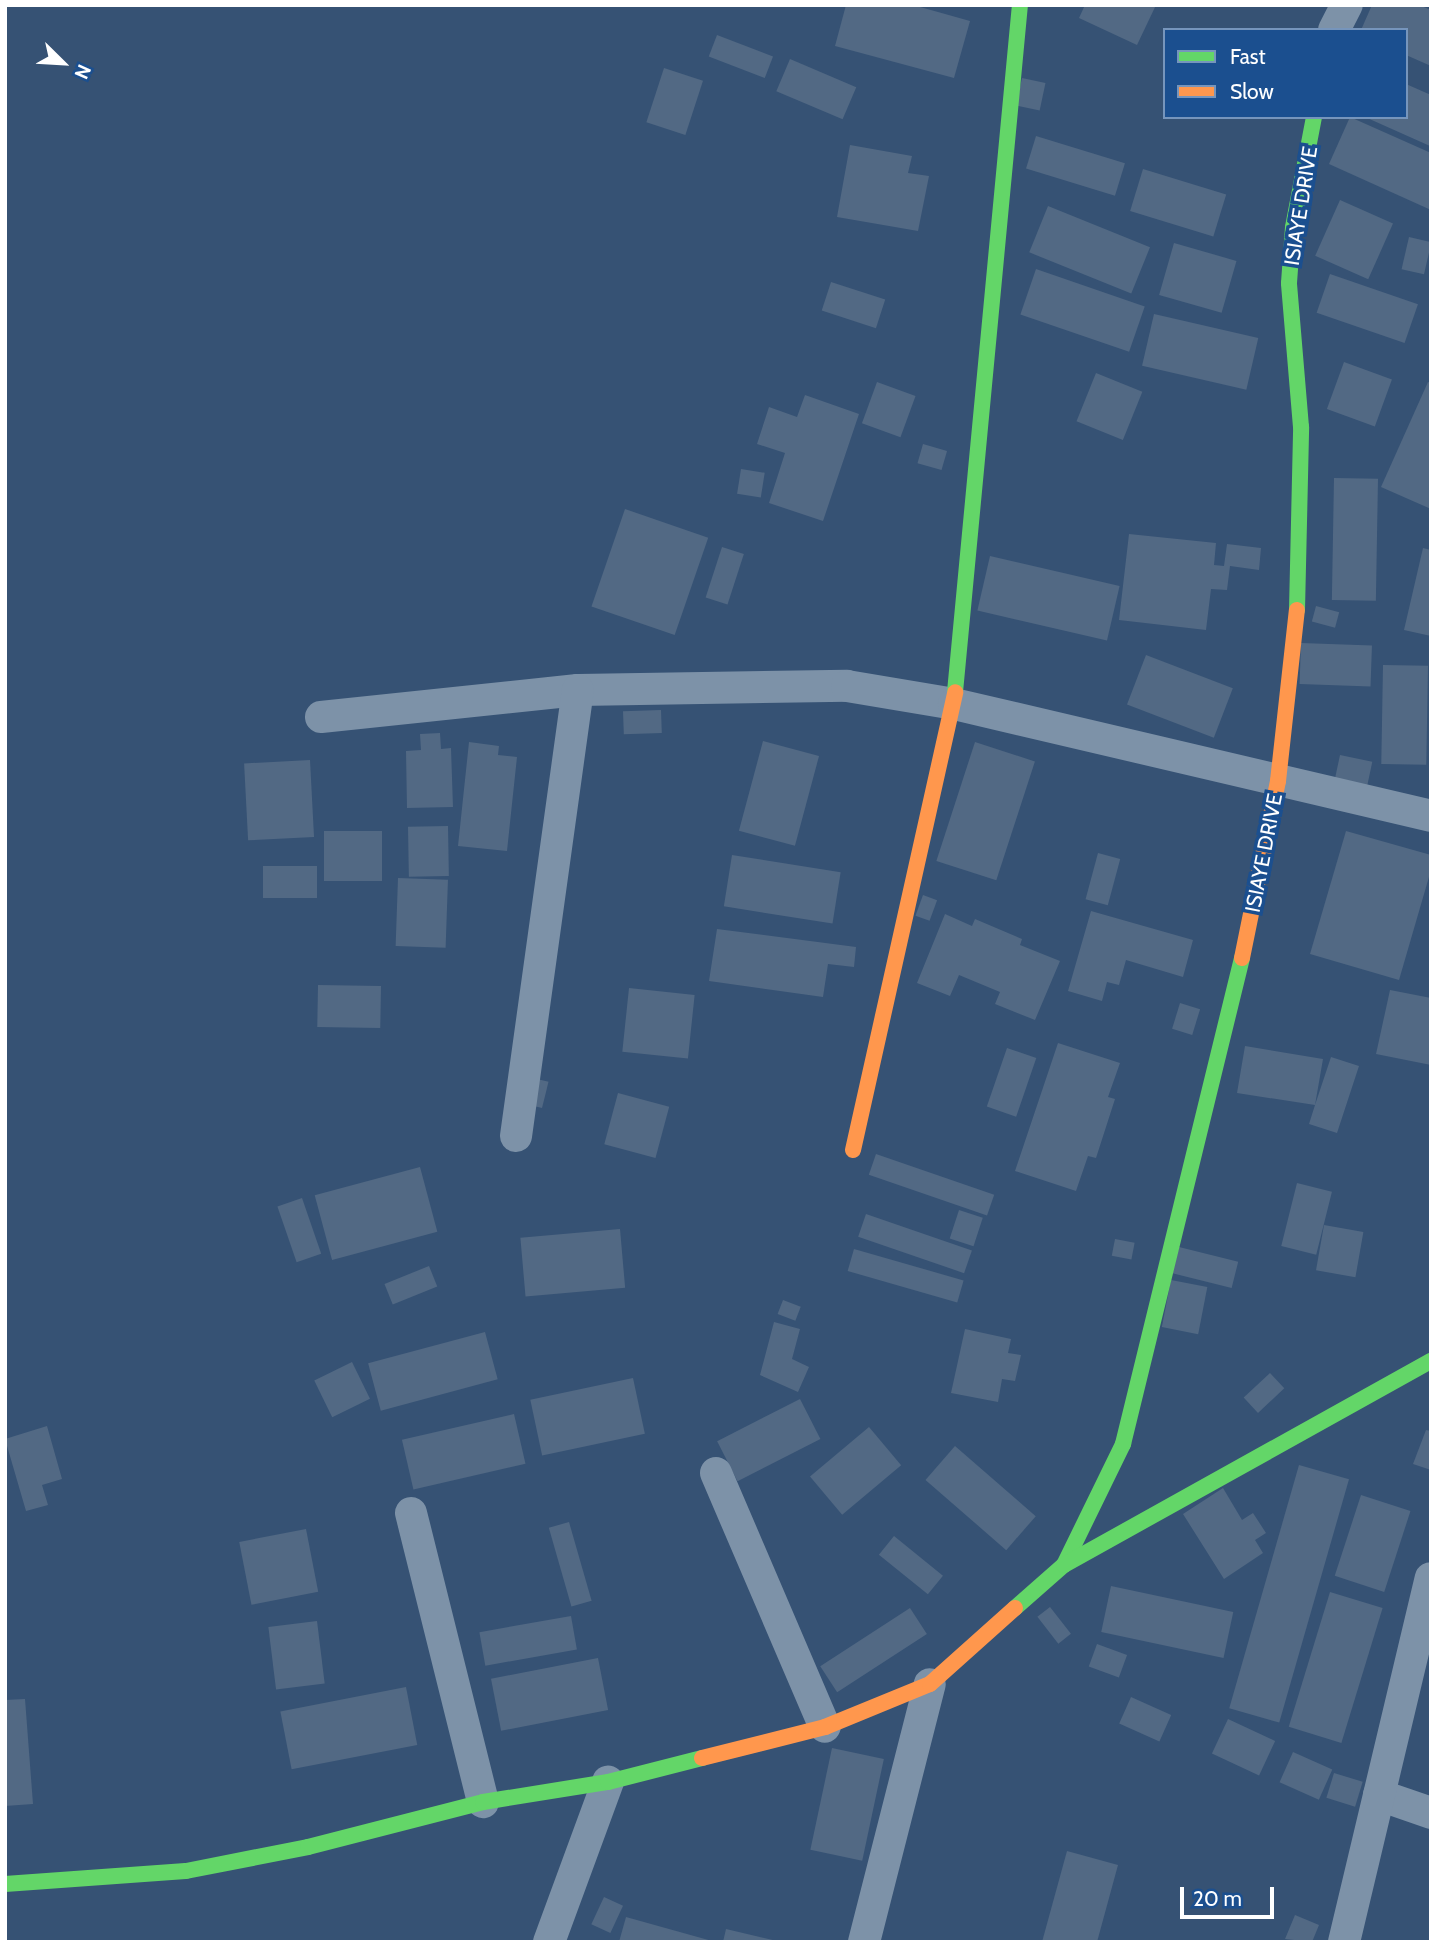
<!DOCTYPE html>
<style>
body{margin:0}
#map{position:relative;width:1436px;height:1947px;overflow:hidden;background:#365274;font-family:Cabin,sans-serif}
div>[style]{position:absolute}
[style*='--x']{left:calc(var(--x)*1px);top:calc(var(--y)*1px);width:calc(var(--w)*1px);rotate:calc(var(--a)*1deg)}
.building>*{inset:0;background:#526984;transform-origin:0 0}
.street>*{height:32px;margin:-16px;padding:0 16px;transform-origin:16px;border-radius:16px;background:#7d92a8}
.fast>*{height:16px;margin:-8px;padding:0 8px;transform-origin:8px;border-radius:8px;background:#63d668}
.slow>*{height:16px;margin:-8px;padding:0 8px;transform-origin:8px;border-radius:8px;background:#ff974d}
span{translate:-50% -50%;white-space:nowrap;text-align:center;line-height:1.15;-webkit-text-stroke:7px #1b4f8f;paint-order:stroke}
.street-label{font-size:21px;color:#fff}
.frame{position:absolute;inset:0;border:7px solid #fff;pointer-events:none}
.legend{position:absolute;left:1163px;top:28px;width:245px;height:91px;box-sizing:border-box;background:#1b4f8f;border:2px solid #7695bc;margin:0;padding:9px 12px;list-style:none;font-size:21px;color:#fff}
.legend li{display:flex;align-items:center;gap:14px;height:35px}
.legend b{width:35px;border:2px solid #7695bc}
.north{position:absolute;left:28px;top:28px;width:70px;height:70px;-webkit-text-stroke:5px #1b4f8f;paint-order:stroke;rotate:114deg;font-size:19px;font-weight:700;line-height:28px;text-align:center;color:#fff}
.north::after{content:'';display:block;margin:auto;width:24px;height:32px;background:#fff;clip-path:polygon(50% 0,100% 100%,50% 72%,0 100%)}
.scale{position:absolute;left:1180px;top:1887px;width:94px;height:32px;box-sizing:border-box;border:4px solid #fff;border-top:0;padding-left:9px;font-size:21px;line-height:24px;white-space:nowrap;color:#fff;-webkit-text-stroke:5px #1b4f8f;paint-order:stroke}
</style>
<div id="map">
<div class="building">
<div style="clip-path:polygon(846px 5px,913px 5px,970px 21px,954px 78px,835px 46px)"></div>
<div style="clip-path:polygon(1085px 5px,1156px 5px,1137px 45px,1079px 18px)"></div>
<div style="clip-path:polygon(1372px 5px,1419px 5px,1431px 10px,1431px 66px,1406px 55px,1406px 30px,1361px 30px)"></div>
<div style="left:717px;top:35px;width:60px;height:23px;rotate:21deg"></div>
<div style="left:790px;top:59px;width:72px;height:35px;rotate:23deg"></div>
<div style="left:664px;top:68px;width:41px;height:57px;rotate:18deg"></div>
<div style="left:1022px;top:78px;width:24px;height:28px;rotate:12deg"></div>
<div style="clip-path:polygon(1406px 84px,1431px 95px,1430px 146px,1365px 117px,1406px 117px)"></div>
<div style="clip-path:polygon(1350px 117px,1431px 153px,1431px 210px,1329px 164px)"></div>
<div style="left:1036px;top:136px;width:93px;height:34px;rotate:17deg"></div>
<div style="clip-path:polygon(850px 145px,912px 156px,908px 173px,929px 176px,918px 231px,837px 217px)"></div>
<div style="left:1143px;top:169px;width:87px;height:44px;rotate:17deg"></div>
<div style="left:1340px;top:200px;width:58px;height:61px;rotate:24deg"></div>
<div style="left:1048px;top:206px;width:110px;height:50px;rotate:22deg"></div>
<div style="left:1409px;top:237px;width:23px;height:33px;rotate:13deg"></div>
<div style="left:1174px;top:243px;width:65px;height:54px;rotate:16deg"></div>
<div style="left:1036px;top:269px;width:115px;height:48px;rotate:19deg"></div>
<div style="left:1330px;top:274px;width:93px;height:41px;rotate:19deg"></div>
<div style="left:831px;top:282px;width:57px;height:30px;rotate:18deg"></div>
<div style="left:1154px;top:314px;width:107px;height:53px;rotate:13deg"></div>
<div style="left:1344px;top:362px;width:51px;height:50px;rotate:20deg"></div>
<div style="left:1096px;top:373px;width:50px;height:52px;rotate:22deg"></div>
<div style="left:877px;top:382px;width:41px;height:44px;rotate:20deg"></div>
<div style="clip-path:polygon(1428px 382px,1431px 383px,1431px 509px,1381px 487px)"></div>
<div style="clip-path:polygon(805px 395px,859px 414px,823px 521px,769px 503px,785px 453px,757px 444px,769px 407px,797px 417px)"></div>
<div style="left:923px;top:444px;width:25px;height:20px;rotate:16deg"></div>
<div style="left:741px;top:469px;width:24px;height:25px;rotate:9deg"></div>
<div style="left:1334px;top:478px;width:44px;height:122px;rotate:1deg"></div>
<div style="left:625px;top:509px;width:88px;height:103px;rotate:19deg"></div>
<div style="clip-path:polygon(1129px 534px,1216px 543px,1214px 565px,1224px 566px,1227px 544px,1261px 548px,1259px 570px,1230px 566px,1227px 590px,1211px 589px,1206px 630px,1119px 620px)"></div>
<div style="left:722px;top:547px;width:23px;height:53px;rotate:18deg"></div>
<div style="clip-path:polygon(1423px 548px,1431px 550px,1431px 636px,1404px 630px)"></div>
<div style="left:990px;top:556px;width:133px;height:56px;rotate:13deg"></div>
<div style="left:1316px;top:606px;width:24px;height:16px;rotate:15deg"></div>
<div style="left:1301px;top:643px;width:71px;height:41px;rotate:2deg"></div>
<div style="left:1146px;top:655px;width:93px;height:53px;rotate:21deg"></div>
<div style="left:1383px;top:665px;width:45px;height:99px;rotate:1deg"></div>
<div style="left:661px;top:710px;width:23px;height:38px;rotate:88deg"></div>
<div style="clip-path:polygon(440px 733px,441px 749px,451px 748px,453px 807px,407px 808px,406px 751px,421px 750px,420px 734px)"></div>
<div style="left:763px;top:741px;width:58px;height:93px;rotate:15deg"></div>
<div style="clip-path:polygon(469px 742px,499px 746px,498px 755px,517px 757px,507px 851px,458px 846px)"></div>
<div style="left:975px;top:742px;width:63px;height:125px;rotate:18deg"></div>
<div style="left:1340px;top:755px;width:33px;height:29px;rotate:12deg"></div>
<div style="left:310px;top:760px;width:77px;height:66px;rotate:87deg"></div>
<div style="left:448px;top:826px;width:50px;height:40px;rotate:89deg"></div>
<div style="left:382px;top:831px;width:50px;height:58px;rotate:90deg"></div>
<div style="clip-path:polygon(1346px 831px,1431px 855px,1431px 870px,1399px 980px,1310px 954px)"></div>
<div style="left:1098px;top:853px;width:23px;height:48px;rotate:15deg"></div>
<div style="left:732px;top:855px;width:110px;height:52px;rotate:9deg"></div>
<div style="left:263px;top:866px;width:54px;height:32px"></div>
<div style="left:398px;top:878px;width:50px;height:68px;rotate:2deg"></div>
<div style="left:923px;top:895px;width:15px;height:22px;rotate:20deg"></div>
<div style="clip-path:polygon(1091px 911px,1193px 940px,1183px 977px,1126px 960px,1119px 985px,1107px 982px,1102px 1001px,1068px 991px)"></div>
<div style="clip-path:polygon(945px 914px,972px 926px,975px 919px,1022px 939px,1020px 945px,1060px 961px,1035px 1020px,995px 1004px,1000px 992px,959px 975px,950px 996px,917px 983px)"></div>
<div style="clip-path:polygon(717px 929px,856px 947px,854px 967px,828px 964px,823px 997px,709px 981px)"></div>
<div style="left:318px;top:985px;width:63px;height:42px;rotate:1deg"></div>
<div style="left:629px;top:988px;width:66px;height:64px;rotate:6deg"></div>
<div style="clip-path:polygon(1390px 990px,1431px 998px,1431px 1065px,1376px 1054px)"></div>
<div style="left:1180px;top:1003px;width:21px;height:27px;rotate:17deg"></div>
<div style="clip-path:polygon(1058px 1043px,1120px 1063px,1108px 1097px,1115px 1099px,1096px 1158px,1088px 1156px,1076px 1191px,1015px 1171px)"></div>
<div style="clip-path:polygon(1245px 1046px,1323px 1059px,1315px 1105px,1331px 1057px,1359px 1066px,1337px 1133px,1309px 1124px,1315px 1105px,1237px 1093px)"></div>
<div style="left:1007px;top:1048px;width:31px;height:62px;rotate:19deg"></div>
<div style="left:533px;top:1078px;width:16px;height:27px;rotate:14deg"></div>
<div style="left:618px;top:1093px;width:53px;height:53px;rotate:15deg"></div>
<div style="left:876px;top:1154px;width:125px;height:22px;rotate:19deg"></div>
<div style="left:420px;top:1167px;width:67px;height:109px;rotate:75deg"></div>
<div style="left:1297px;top:1183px;width:36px;height:65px;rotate:14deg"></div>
<div style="left:302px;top:1198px;width:59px;height:26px;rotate:71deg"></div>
<div style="left:959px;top:1210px;width:25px;height:30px;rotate:18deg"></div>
<div style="left:866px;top:1214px;width:112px;height:24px;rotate:19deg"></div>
<div style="left:1324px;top:1225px;width:40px;height:46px;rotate:10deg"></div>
<div style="left:620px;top:1229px;width:59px;height:100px;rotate:85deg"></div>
<div style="left:1115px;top:1239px;width:20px;height:17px;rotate:11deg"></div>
<div style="left:1179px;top:1247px;width:61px;height:27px;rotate:14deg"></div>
<div style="left:854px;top:1249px;width:114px;height:23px;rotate:16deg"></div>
<div style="left:429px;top:1266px;width:22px;height:48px;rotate:68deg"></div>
<div style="left:1171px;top:1280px;width:37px;height:48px;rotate:11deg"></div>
<div style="left:783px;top:1300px;width:19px;height:15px;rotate:21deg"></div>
<div style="clip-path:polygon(774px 1322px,800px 1329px,792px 1359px,809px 1367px,798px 1392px,760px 1375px)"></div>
<div style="clip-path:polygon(965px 1329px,1011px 1339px,1008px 1353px,1021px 1355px,1015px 1381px,1002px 1379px,998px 1402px,951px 1393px)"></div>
<div style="left:485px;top:1332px;width:49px;height:121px;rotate:75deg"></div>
<div style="left:352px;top:1362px;width:41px;height:42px;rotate:64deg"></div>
<div style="left:1270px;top:1373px;width:21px;height:36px;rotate:47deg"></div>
<div style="left:633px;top:1378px;width:57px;height:105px;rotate:78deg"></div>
<div style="left:800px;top:1399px;width:45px;height:93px;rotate:63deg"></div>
<div style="left:514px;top:1414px;width:51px;height:115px;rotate:77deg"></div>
<div style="clip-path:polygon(47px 1426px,62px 1479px,42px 1485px,48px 1505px,26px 1511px,5px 1439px)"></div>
<div style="left:869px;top:1427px;width:50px;height:77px;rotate:50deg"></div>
<div style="clip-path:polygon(1426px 1430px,1431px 1431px,1431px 1470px,1413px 1464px)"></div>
<div style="left:955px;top:1446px;width:107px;height:45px;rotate:41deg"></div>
<div style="left:1299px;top:1465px;width:52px;height:253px;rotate:16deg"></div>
<div style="clip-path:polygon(1223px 1488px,1242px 1520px,1253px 1513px,1266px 1533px,1255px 1540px,1263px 1553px,1224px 1579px,1183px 1514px)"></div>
<div style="left:1361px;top:1495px;width:52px;height:85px;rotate:18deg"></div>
<div style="left:569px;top:1522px;width:82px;height:21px;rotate:74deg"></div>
<div style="left:306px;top:1529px;width:64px;height:68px;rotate:79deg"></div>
<div style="left:894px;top:1536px;width:63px;height:24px;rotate:39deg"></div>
<div style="left:1111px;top:1586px;width:125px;height:47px;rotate:12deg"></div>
<div style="left:1330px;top:1592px;width:55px;height:141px;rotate:17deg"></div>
<div style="left:1050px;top:1607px;width:34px;height:16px;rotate:52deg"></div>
<div style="left:910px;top:1608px;width:31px;height:107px;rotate:57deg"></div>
<div style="left:571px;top:1616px;width:34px;height:93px;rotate:80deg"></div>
<div style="left:317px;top:1621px;width:63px;height:49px;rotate:83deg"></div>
<div style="left:1097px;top:1644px;width:32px;height:24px;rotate:20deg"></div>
<div style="left:598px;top:1658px;width:53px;height:109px;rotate:79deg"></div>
<div style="left:406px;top:1687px;width:59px;height:128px;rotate:79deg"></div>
<div style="left:1131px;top:1697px;width:44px;height:29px;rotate:24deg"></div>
<div style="clip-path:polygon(25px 1699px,33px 1804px,5px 1806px,5px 1700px)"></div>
<div style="left:1228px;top:1719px;width:52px;height:38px;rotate:25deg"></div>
<div style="left:832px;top:1748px;width:53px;height:104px;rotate:12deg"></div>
<div style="left:1293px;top:1752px;width:43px;height:33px;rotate:24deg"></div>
<div style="left:1334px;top:1773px;width:30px;height:26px;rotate:17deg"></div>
<div style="clip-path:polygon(1067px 1851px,1118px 1865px,1097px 1942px,1042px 1942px)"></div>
<div style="left:604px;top:1897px;width:21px;height:30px;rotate:25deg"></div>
<div style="clip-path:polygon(1295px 1915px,1319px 1925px,1312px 1942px,1285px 1939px)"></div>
<div style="clip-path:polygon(626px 1917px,712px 1941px,711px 1942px,619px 1942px)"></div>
<div style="clip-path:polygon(726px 1929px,777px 1941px,777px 1942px,723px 1942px)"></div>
</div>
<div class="street">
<div style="--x:1334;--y:30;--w:28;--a:-63"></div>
<div style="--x:321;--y:717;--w:258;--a:-6"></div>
<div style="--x:578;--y:690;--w:269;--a:-0.9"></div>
<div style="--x:847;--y:686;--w:109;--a:9.5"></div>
<div style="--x:954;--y:704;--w:490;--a:13.2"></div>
<div style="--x:516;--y:1136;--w:450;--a:-82.1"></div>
<div style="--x:716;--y:1473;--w:276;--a:66.8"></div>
<div style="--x:411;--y:1513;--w:298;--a:76"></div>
<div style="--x:1379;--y:1795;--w:55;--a:19.1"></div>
<div style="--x:549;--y:1942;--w:171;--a:-69.8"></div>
<div style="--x:864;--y:1942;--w:266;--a:-75.7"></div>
<div style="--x:1344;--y:1942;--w:374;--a:-76.6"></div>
</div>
<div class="fast">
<div style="--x:1297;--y:610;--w:183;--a:-88.7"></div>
<div style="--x:1301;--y:427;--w:144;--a:-94.8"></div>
<div style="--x:1289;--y:283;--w:56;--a:-85.9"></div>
<div style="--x:1293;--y:227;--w:112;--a:-79.2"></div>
<div style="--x:955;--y:692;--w:690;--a:-84.6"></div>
<div style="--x:1064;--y:1565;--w:135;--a:-64"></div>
<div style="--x:1123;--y:1444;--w:500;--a:-76.24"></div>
<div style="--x:1015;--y:1608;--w:65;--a:-41.3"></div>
<div style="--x:1064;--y:1565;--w:420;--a:-29.1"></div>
<div style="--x:5;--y:1884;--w:181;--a:-4.1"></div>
<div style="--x:186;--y:1871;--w:124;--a:-11.1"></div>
<div style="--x:308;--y:1847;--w:181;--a:-14.4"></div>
<div style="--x:483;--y:1802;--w:127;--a:-9.1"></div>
<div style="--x:608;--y:1782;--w:97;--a:-14.3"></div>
</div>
<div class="slow">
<div style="--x:1242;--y:958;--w:181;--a:-78.5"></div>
<div style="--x:1278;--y:781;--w:172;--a:-83.7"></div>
<div style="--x:853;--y:1150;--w:469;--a:-77.4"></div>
<div style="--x:702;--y:1758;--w:127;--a:-14.1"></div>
<div style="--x:825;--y:1727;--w:113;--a:-22.3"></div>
<div style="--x:930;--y:1684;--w:114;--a:-41.8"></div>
</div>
<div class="street-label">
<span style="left:1301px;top:206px;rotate:-81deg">ISIAYE DRIVE</span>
<span style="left:1264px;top:853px;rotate:-79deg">ISIAYE DRIVE</span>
</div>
<div class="frame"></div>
<ul class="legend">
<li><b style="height:9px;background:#63d668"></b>Fast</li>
<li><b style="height:9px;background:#ff974d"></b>Slow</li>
</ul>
<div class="north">N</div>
<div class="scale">20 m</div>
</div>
